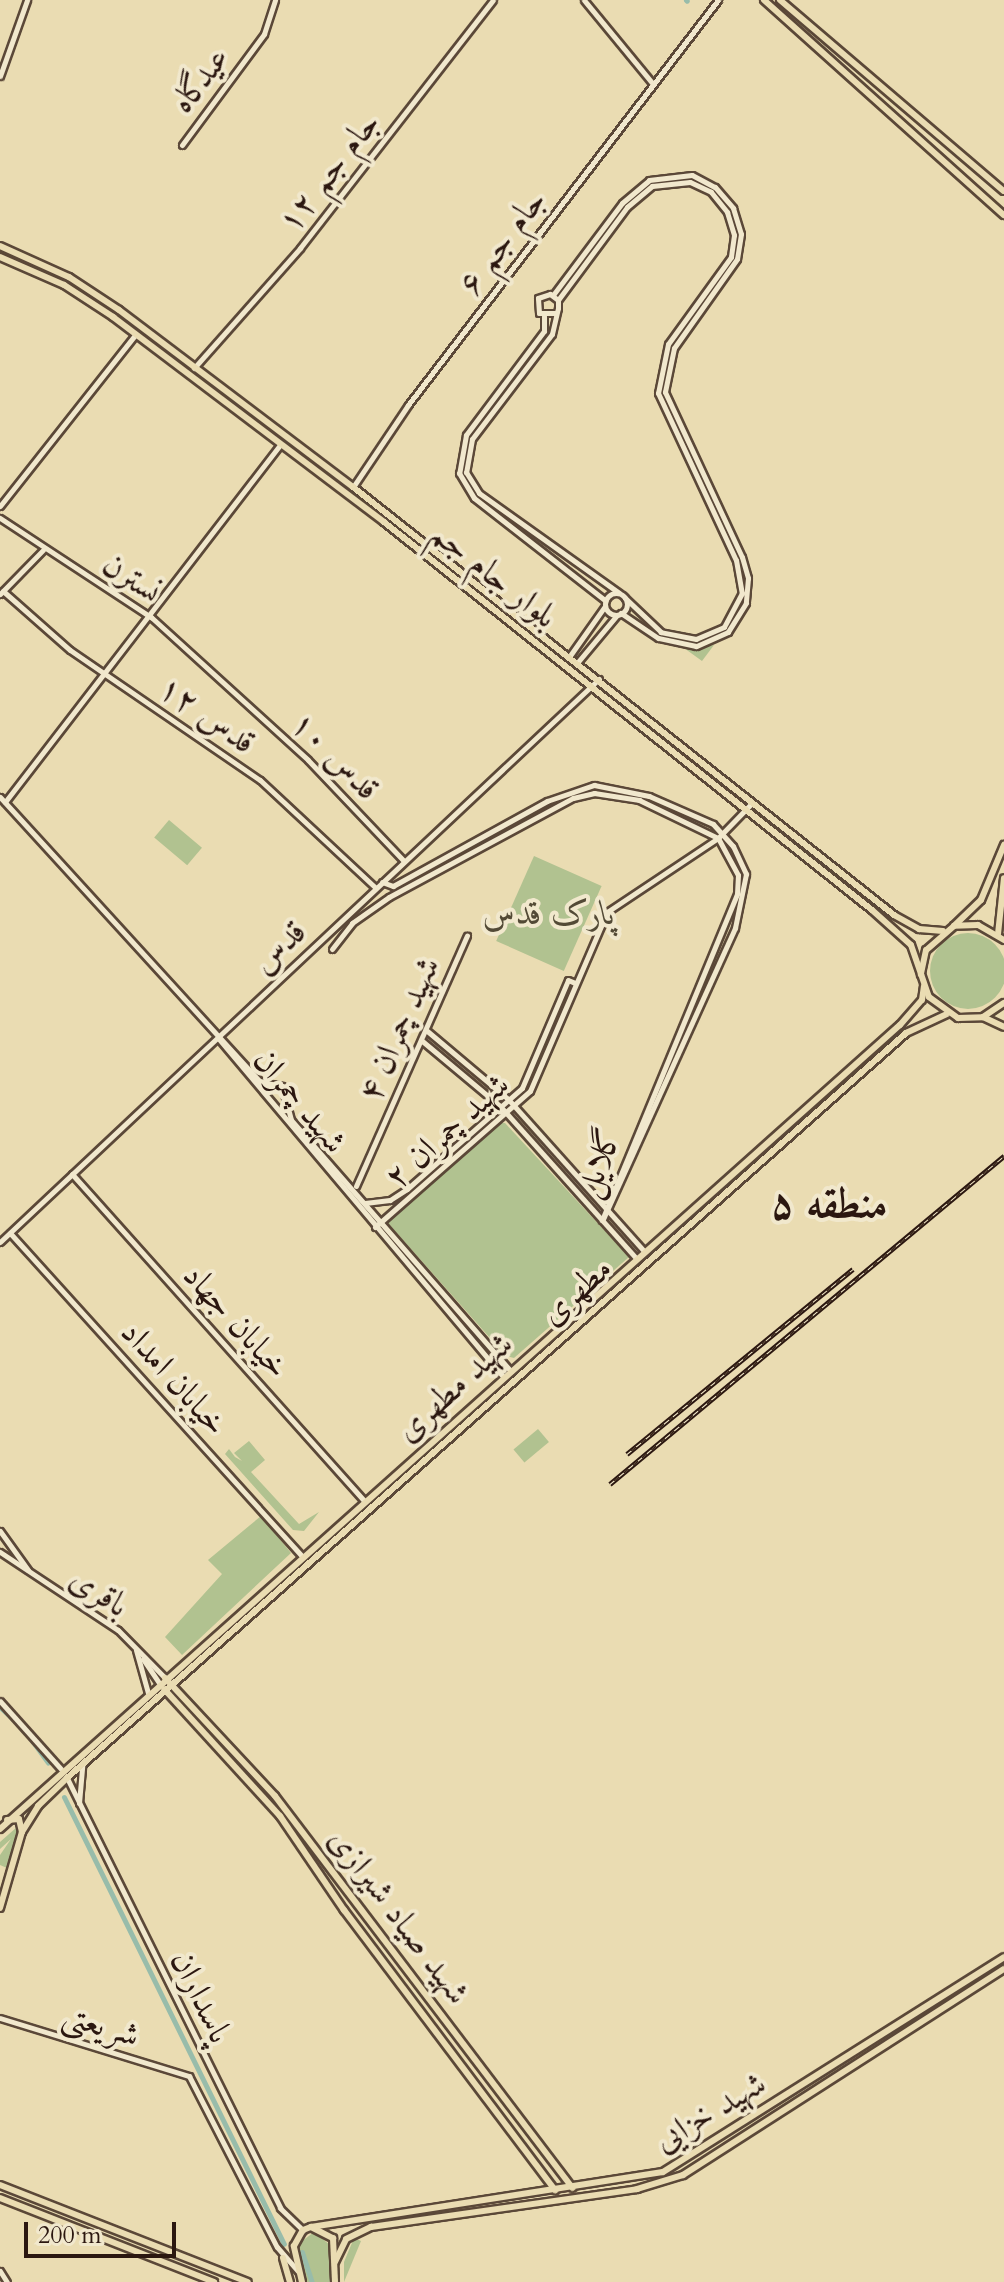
<!DOCTYPE html>
<meta charset="utf-8">
<style>
body{margin:0}
#map{position:relative;width:1004px;height:2282px;overflow:hidden;background:#eadcb2;font-family:Cardo,Amiri,serif}
div>[style]{position:absolute}
[style*='--x']{left:calc(var(--x)*1px);top:calc(var(--y)*1px);width:calc(var(--w)*1px);rotate:calc(var(--a)*1deg)}
.green>*{inset:0;background:#b1c290;transform-origin:0 0}
.round{border-radius:50%}
.canal>*{height:5px;margin:-2.5px;padding:0 2.5px;transform-origin:2.5px;border-radius:2.5px;background:#98bcaa}
.roads{filter:drop-shadow(2px 0 #5b4838) drop-shadow(-2px 0 #5b4838) drop-shadow(0 2px #5b4838) drop-shadow(0 -2px #5b4838)}
.minor>*{height:5px;margin:-2.5px;padding:0 2.5px;transform-origin:2.5px;border-radius:2.5px;background:#f1e8cd}
.minor>.ring{margin:-2.5px;padding:0;box-sizing:content-box;background:none;border:5px solid #f1e8cd;border-radius:50%}
.major>*{height:6px;margin:-3px;padding:0 3px;transform-origin:3px;border-radius:3px;background:#eadcb2}
.rail>*{height:5px;margin-top:-2.5px;transform-origin:0;background:repeating-linear-gradient(90deg,#f1e8cd 0 6px,#2b1710 0 12px);box-sizing:border-box;border-block:2px solid #2b1710}
span{translate:-50% -50%;white-space:nowrap;text-align:center;line-height:1.15;-webkit-text-stroke:8px #f1e8cd;paint-order:stroke}
.street-label{font-size:34px;color:#2b1710}
.park-label{font-size:34px;color:#534a36;font-style:italic}
.district-label{font-size:42px;color:#2b1710;font-weight:700}
.scale{position:absolute;left:24px;top:2222px;width:152px;height:36px;box-sizing:border-box;border:4px solid #2b1710;border-top:0;padding-left:10px;font-size:24px;line-height:28px;white-space:nowrap;color:#2b1710;-webkit-text-stroke:6px #f1e8cd;paint-order:stroke}
</style>
<div id="map">
<div class="green">
<div style="clip-path:polygon(714px 645px,702px 661px,684px 648px,698px 648px)"></div>
<div style="left:169px;top:820px;width:43px;height:23px;rotate:40deg"></div>
<div style="left:534px;top:856px;width:74px;height:93px;rotate:24deg"></div>
<div class="round" style="left:930px;top:933px;width:76px;height:76px"></div>
<div style="clip-path:polygon(495px 1123px,505px 1123px,629px 1257px,514px 1358px,506px 1356px,387px 1222px)"></div>
<div style="left:538px;top:1429px;width:17px;height:32px;rotate:50deg"></div>
<div style="clip-path:polygon(249px 1441px,265px 1460px,251px 1472px,299px 1524px,319px 1512px,304px 1531px,293px 1530px,225px 1454px,229px 1449px,235px 1457px,242px 1461px,234px 1453px)"></div>
<div style="clip-path:polygon(261px 1516px,291px 1553px,182px 1655px,165px 1637px,222px 1574px,208px 1560px)"></div>
<div style="clip-path:polygon(17px 1827px,18px 1832px,7px 1868px,0 1865px,0 1855px,11px 1839px,0 1849px,0 1842px)"></div>
<div style="clip-path:polygon(314px 2232px,330px 2245px,330px 2282px,307px 2282px,303px 2272px,297px 2245px)"></div>
<div style="clip-path:polygon(354px 2238px,361px 2241px,344px 2282px,344px 2262px)"></div>
</div>
<div class="canal">
<div style="--x:686;--y:0;--w:1;--a:45"></div>
<div style="--x:0;--y:1707;--w:18;--a:43"></div>
<div style="--x:28;--y:1735;--w:34;--a:54"></div>
<div style="--x:64;--y:1797;--w:498;--a:63.8"></div>
<div style="--x:302;--y:2252;--w:32;--a:72"></div>
</div>
<div class="roads">
<div class="minor">
<div style="--x:584;--y:0;--w:109;--a:50.6"></div>
<div style="--x:0;--y:76;--w:81;--a:-70.4"></div>
<div style="--x:182;--y:145;--w:138;--a:-53.5"></div>
<div style="--x:264;--y:34;--w:36;--a:-72"></div>
<div style="--x:553;--y:295;--w:115;--a:-53.1"></div>
<div style="--x:622;--y:203;--w:35;--a:-40"></div>
<div style="--x:649;--y:180;--w:43;--a:-6.6"></div>
<div style="--x:692;--y:175;--w:26;--a:28"></div>
<div style="--x:715;--y:187;--w:28;--a:49"></div>
<div style="--x:733;--y:208;--w:27;--a:73"></div>
<div style="--x:741;--y:234;--w:25;--a:99"></div>
<div style="--x:737;--y:259;--w:109;--a:125.3"></div>
<div style="--x:674;--y:348;--w:45;--a:101.6"></div>
<div style="--x:665;--y:392;--w:182;--a:65"></div>
<div style="--x:742;--y:557;--w:22;--a:74"></div>
<div style="--x:748;--y:578;--w:25;--a:95"></div>
<div style="--x:746;--y:603;--w:34;--a:122"></div>
<div style="--x:728;--y:632;--w:35;--a:156"></div>
<div style="--x:696;--y:646;--w:39;--a:-168"></div>
<div style="--x:658;--y:638;--w:45;--a:-146"></div>
<div style="--x:558;--y:300;--w:116;--a:-53.4"></div>
<div style="--x:627;--y:207;--w:33;--a:-40"></div>
<div style="--x:652;--y:186;--w:38;--a:-6"></div>
<div style="--x:690;--y:182;--w:23;--a:25"></div>
<div style="--x:711;--y:192;--w:26;--a:51"></div>
<div style="--x:727;--y:212;--w:24;--a:73"></div>
<div style="--x:734;--y:235;--w:22;--a:98"></div>
<div style="--x:731;--y:257;--w:107;--a:125.9"></div>
<div style="--x:668;--y:344;--w:50;--a:101.5"></div>
<div style="--x:658;--y:393;--w:184;--a:65"></div>
<div style="--x:736;--y:560;--w:34;--a:80"></div>
<div style="--x:742;--y:593;--w:38;--a:118"></div>
<div style="--x:724;--y:627;--w:30;--a:157"></div>
<div style="--x:696;--y:639;--w:36;--a:-169"></div>
<div style="--x:661;--y:632;--w:50;--a:-136.6"></div>
<div style="--x:556;--y:313;--w:17;--a:180"></div>
<div style="--x:539;--y:313;--w:15;--a:-94"></div>
<div style="--x:538;--y:298;--w:13;--a:-18"></div>
<div style="--x:550;--y:294;--w:10;--a:37"></div>
<div style="--x:558;--y:300;--w:8;--a:90"></div>
<div style="--x:558;--y:308;--w:27;--a:103"></div>
<div style="--x:552;--y:334;--w:132;--a:127.3"></div>
<div style="--x:472;--y:439;--w:34;--a:100"></div>
<div style="--x:466;--y:472;--w:25;--a:58"></div>
<div style="--x:479;--y:493;--w:172;--a:35.5"></div>
<div style="--x:544;--y:316;--w:15;--a:90"></div>
<div style="--x:544;--y:331;--w:130;--a:126.9"></div>
<div style="--x:466;--y:435;--w:39;--a:100"></div>
<div style="--x:459;--y:473;--w:29;--a:59"></div>
<div style="--x:474;--y:498;--w:167;--a:38"></div>
<div style="--x:194;--y:368;--w:160;--a:-48.5"></div>
<div style="--x:300;--y:248;--w:314;--a:-52.1"></div>
<div style="--x:353;--y:487;--w:99;--a:-56.1"></div>
<div style="--x:408;--y:405;--w:510;--a:-52.57"></div>
<div style="--x:0;--y:506;--w:219;--a:-51.7"></div>
<div style="--x:0;--y:518;--w:181;--a:33.3"></div>
<div style="--x:151;--y:617;--w:212;--a:42.3"></div>
<div style="--x:308;--y:760;--w:139;--a:46.5"></div>
<div style="--x:3;--y:591;--w:89;--a:41.4"></div>
<div style="--x:70;--y:650;--w:230;--a:34.4"></div>
<div style="--x:260;--y:780;--w:158;--a:43"></div>
<div class="ring" style="left:605px;top:593px;width:17px;height:17px"></div>
<div style="--x:0;--y:594;--w:62;--a:-45.7"></div>
<div style="--x:569;--y:657;--w:62;--a:-54.8"></div>
<div style="--x:577;--y:663;--w:62;--a:-50.2"></div>
<div style="--x:0;--y:797;--w:386;--a:47.6"></div>
<div style="--x:260;--y:1082;--w:22;--a:10"></div>
<div style="--x:282;--y:1086;--w:35;--a:75"></div>
<div style="--x:291;--y:1120;--w:334;--a:48.8"></div>
<div style="--x:5;--y:802;--w:449;--a:-52.4"></div>
<div style="--x:382;--y:882;--w:12;--a:20"></div>
<div style="--x:393;--y:886;--w:176;--a:-28.9"></div>
<div style="--x:547;--y:801;--w:50;--a:-18.8"></div>
<div style="--x:594;--y:785;--w:56;--a:11.3"></div>
<div style="--x:649;--y:796;--w:70;--a:23.6"></div>
<div style="--x:713;--y:824;--w:30;--a:48"></div>
<div style="--x:733;--y:846;--w:31;--a:65"></div>
<div style="--x:746;--y:874;--w:55;--a:101.5"></div>
<div style="--x:735;--y:928;--w:320;--a:114.4"></div>
<div style="--x:332;--y:949;--w:33;--a:-52"></div>
<div style="--x:352;--y:923;--w:45;--a:-35.1"></div>
<div style="--x:389;--y:897;--w:209;--a:-28.3"></div>
<div style="--x:573;--y:798;--w:22;--a:-13"></div>
<div style="--x:594;--y:793;--w:46;--a:8.8"></div>
<div style="--x:639;--y:800;--w:88;--a:25.7"></div>
<div style="--x:718;--y:838;--w:42;--a:61.6"></div>
<div style="--x:738;--y:875;--w:19;--a:93"></div>
<div style="--x:737;--y:894;--w:353;--a:112.5"></div>
<div style="--x:426;--y:1030;--w:107;--a:40.1"></div>
<div style="--x:508;--y:1099;--w:205;--a:48.2"></div>
<div style="--x:218;--y:1038;--w:444;--a:49.9"></div>
<div style="--x:421;--y:1040;--w:103;--a:39.9"></div>
<div style="--x:500;--y:1106;--w:205;--a:48.2"></div>
<div style="--x:72;--y:1174;--w:438;--a:48.2"></div>
<div style="--x:356;--y:1186;--w:274;--a:-66.1"></div>
<div style="--x:365;--y:1203;--w:25;--a:-7"></div>
<div style="--x:390;--y:1200;--w:20;--a:-33"></div>
<div style="--x:407;--y:1189;--w:153;--a:-41.3"></div>
<div style="--x:522;--y:1088;--w:117;--a:-66.9"></div>
<div style="--x:568;--y:980;--w:8;--a:23"></div>
<div style="--x:375;--y:1227;--w:206;--a:-41.3"></div>
<div style="--x:530;--y:1091;--w:195;--a:-66.7"></div>
<div style="--x:607;--y:912;--w:133;--a:-33.7"></div>
<div style="--x:718;--y:838;--w:47;--a:-45.9"></div>
<div style="--x:10;--y:1233;--w:435;--a:47.9"></div>
<div style="--x:0;--y:1242;--w:822;--a:-43.23"></div>
<div style="--x:0;--y:1531;--w:48;--a:54.3"></div>
<div style="--x:0;--y:1552;--w:141;--a:33.5"></div>
<div style="--x:118;--y:1630;--w:67;--a:45.6"></div>
<div style="--x:136;--y:1650;--w:45;--a:74.4"></div>
<div style="--x:143;--y:1659;--w:29;--a:56"></div>
<div style="--x:0;--y:1701;--w:91;--a:48.1"></div>
<div style="--x:67;--y:1778;--w:480;--a:63.6"></div>
<div style="--x:280;--y:2208;--w:32;--a:44"></div>
<div style="--x:79;--y:1803;--w:38;--a:-85"></div>
<div style="--x:0;--y:2018;--w:198;--a:17.1"></div>
<div style="--x:189;--y:2076;--w:192;--a:62.8"></div>
<div style="--x:277;--y:2247;--w:33;--a:49"></div>
<div style="--x:0;--y:2271;--w:13;--a:58"></div>
</div>
<div class="major">
<div style="--x:764;--y:0;--w:322;--a:41.9"></div>
<div style="--x:780;--y:0;--w:294;--a:40.5"></div>
<div style="--x:0;--y:246;--w:76;--a:24.2"></div>
<div style="--x:69;--y:277;--w:60;--a:33.4"></div>
<div style="--x:119;--y:310;--w:293;--a:37.1"></div>
<div style="--x:353;--y:487;--w:690;--a:38.35"></div>
<div style="--x:894;--y:915;--w:29;--a:29"></div>
<div style="--x:919;--y:929;--w:24;--a:5"></div>
<div style="--x:0;--y:257;--w:70;--a:23.6"></div>
<div style="--x:64;--y:285;--w:59;--a:33.1"></div>
<div style="--x:113;--y:317;--w:340;--a:37.1"></div>
<div style="--x:384;--y:522;--w:623;--a:38.49"></div>
<div style="--x:872;--y:910;--w:52;--a:41.9"></div>
<div style="--x:911;--y:945;--w:31;--a:71"></div>
<div style="--x:955;--y:925;--w:36;--a:-44"></div>
<div style="--x:981;--y:900;--w:60;--a:-67.3"></div>
<div style="--x:998;--y:934;--w:56;--a:-83.9"></div>
<div style="--x:1004;--y:940;--w:30;--a:-150"></div>
<div style="--x:978;--y:925;--w:24;--a:178"></div>
<div style="--x:954;--y:926;--w:37;--a:139"></div>
<div style="--x:926;--y:950;--w:25;--a:102"></div>
<div style="--x:921;--y:974;--w:24;--a:71"></div>
<div style="--x:929;--y:997;--w:36;--a:36"></div>
<div style="--x:958;--y:1018;--w:25;--a:-2"></div>
<div style="--x:983;--y:1017;--w:25;--a:-34"></div>
<div style="--x:983;--y:1017;--w:23;--a:25"></div>
<div style="--x:165;--y:1678;--w:161;--a:47"></div>
<div style="--x:275;--y:1796;--w:492;--a:52.8"></div>
<div style="--x:164;--y:1689;--w:172;--a:47.6"></div>
<div style="--x:280;--y:1816;--w:114;--a:55.8"></div>
<div style="--x:344;--y:1910;--w:351;--a:53"></div>
<div style="--x:0;--y:1829;--w:1207;--a:-41.78"></div>
<div style="--x:900;--y:1025;--w:33;--a:-49"></div>
<div style="--x:922;--y:1000;--w:14;--a:-82"></div>
<div style="--x:22;--y:1832;--w:31;--a:-58"></div>
<div style="--x:38;--y:1806;--w:40;--a:-44"></div>
<div style="--x:67;--y:1778;--w:1122;--a:-41.6"></div>
<div style="--x:906;--y:1033;--w:45;--a:-24.9"></div>
<div style="--x:0;--y:1908;--w:79;--a:-73.9"></div>
<div style="--x:22;--y:1832;--w:13;--a:-103"></div>
<div style="--x:19;--y:1819;--w:12;--a:175"></div>
<div style="--x:0;--y:2185;--w:266;--a:21.4"></div>
<div style="--x:0;--y:2198;--w:230;--a:21.4"></div>
<div style="--x:311;--y:2227;--w:356;--a:-8.9"></div>
<div style="--x:663;--y:2172;--w:403;--a:-32.2"></div>
<div style="--x:283;--y:2258;--w:25;--a:74"></div>
<div style="--x:335;--y:2262;--w:25;--a:-64"></div>
<div style="--x:346;--y:2239;--w:28;--a:-26"></div>
<div style="--x:371;--y:2227;--w:269;--a:-8.1"></div>
<div style="--x:637;--y:2189;--w:48;--a:-16.9"></div>
<div style="--x:683;--y:2175;--w:381;--a:-32.7"></div>
<div style="--x:302;--y:2282;--w:37;--a:-103"></div>
<div style="--x:294;--y:2246;--w:18;--a:-61"></div>
<div style="--x:303;--y:2230;--w:9;--a:-21"></div>
<div style="--x:311;--y:2227;--w:25;--a:27"></div>
<div style="--x:333;--y:2238;--w:44;--a:87.4"></div>
</div>
</div>
<div class="rail">
<div style="--x:627;--y:1454;--w:292;--a:-39.3"></div>
<div style="--x:610;--y:1484;--w:513;--a:-39.78"></div>
</div>
<div class="street-label">
<span style="left:200px;top:80px;rotate:-53deg">عیدگاه</span>
<span style="left:329px;top:172px;rotate:-52deg">جام جم ۱۲</span>
<span style="left:502px;top:242px;rotate:-53deg">جام جم ۶</span>
<span style="left:494px;top:575px;rotate:38deg">بلوار جام جم</span>
<span style="left:132px;top:578px;rotate:34deg">نسترن</span>
<span style="left:207px;top:715px;rotate:35deg">قدس ۱۲</span>
<span style="left:335px;top:756px;rotate:45deg">قدس ۱۰</span>
<span style="left:279px;top:947px;rotate:-43deg">قدس</span>
<span style="left:399px;top:1029px;rotate:-66deg">شهید چمران ۴</span>
<span style="left:300px;top:1101px;rotate:50deg">شهید چمران</span>
<span style="left:447px;top:1131px;rotate:-42deg">شهید چمران ۲</span>
<span style="left:599px;top:1163px;rotate:-69deg">گلایل</span>
<span style="left:576px;top:1291px;rotate:-42deg">مطهری</span>
<span style="left:236px;top:1321px;rotate:48deg">خیابان جهاد</span>
<span style="left:174px;top:1378px;rotate:48deg">خیابان امداد</span>
<span style="left:454px;top:1387px;rotate:-42deg">شهید مطهری</span>
<span style="left:99px;top:1592px;rotate:33deg">باقری</span>
<span style="left:399px;top:1916px;rotate:53deg">شهید صیاد شیرازی</span>
<span style="left:201px;top:1997px;rotate:64deg">پاسداران</span>
<span style="left:101px;top:2025px;rotate:17deg">شریعتی</span>
<span style="left:710px;top:2112px;rotate:-31deg">شهید خزایی</span>
</div>
<div class="park-label">
<span style="left:549px;top:914px">پارک قدس</span>
</div>
<div class="district-label">
<span style="left:829px;top:1204px">منطقه ۵</span>
</div>
<div class="scale">200 m</div>
</div>
